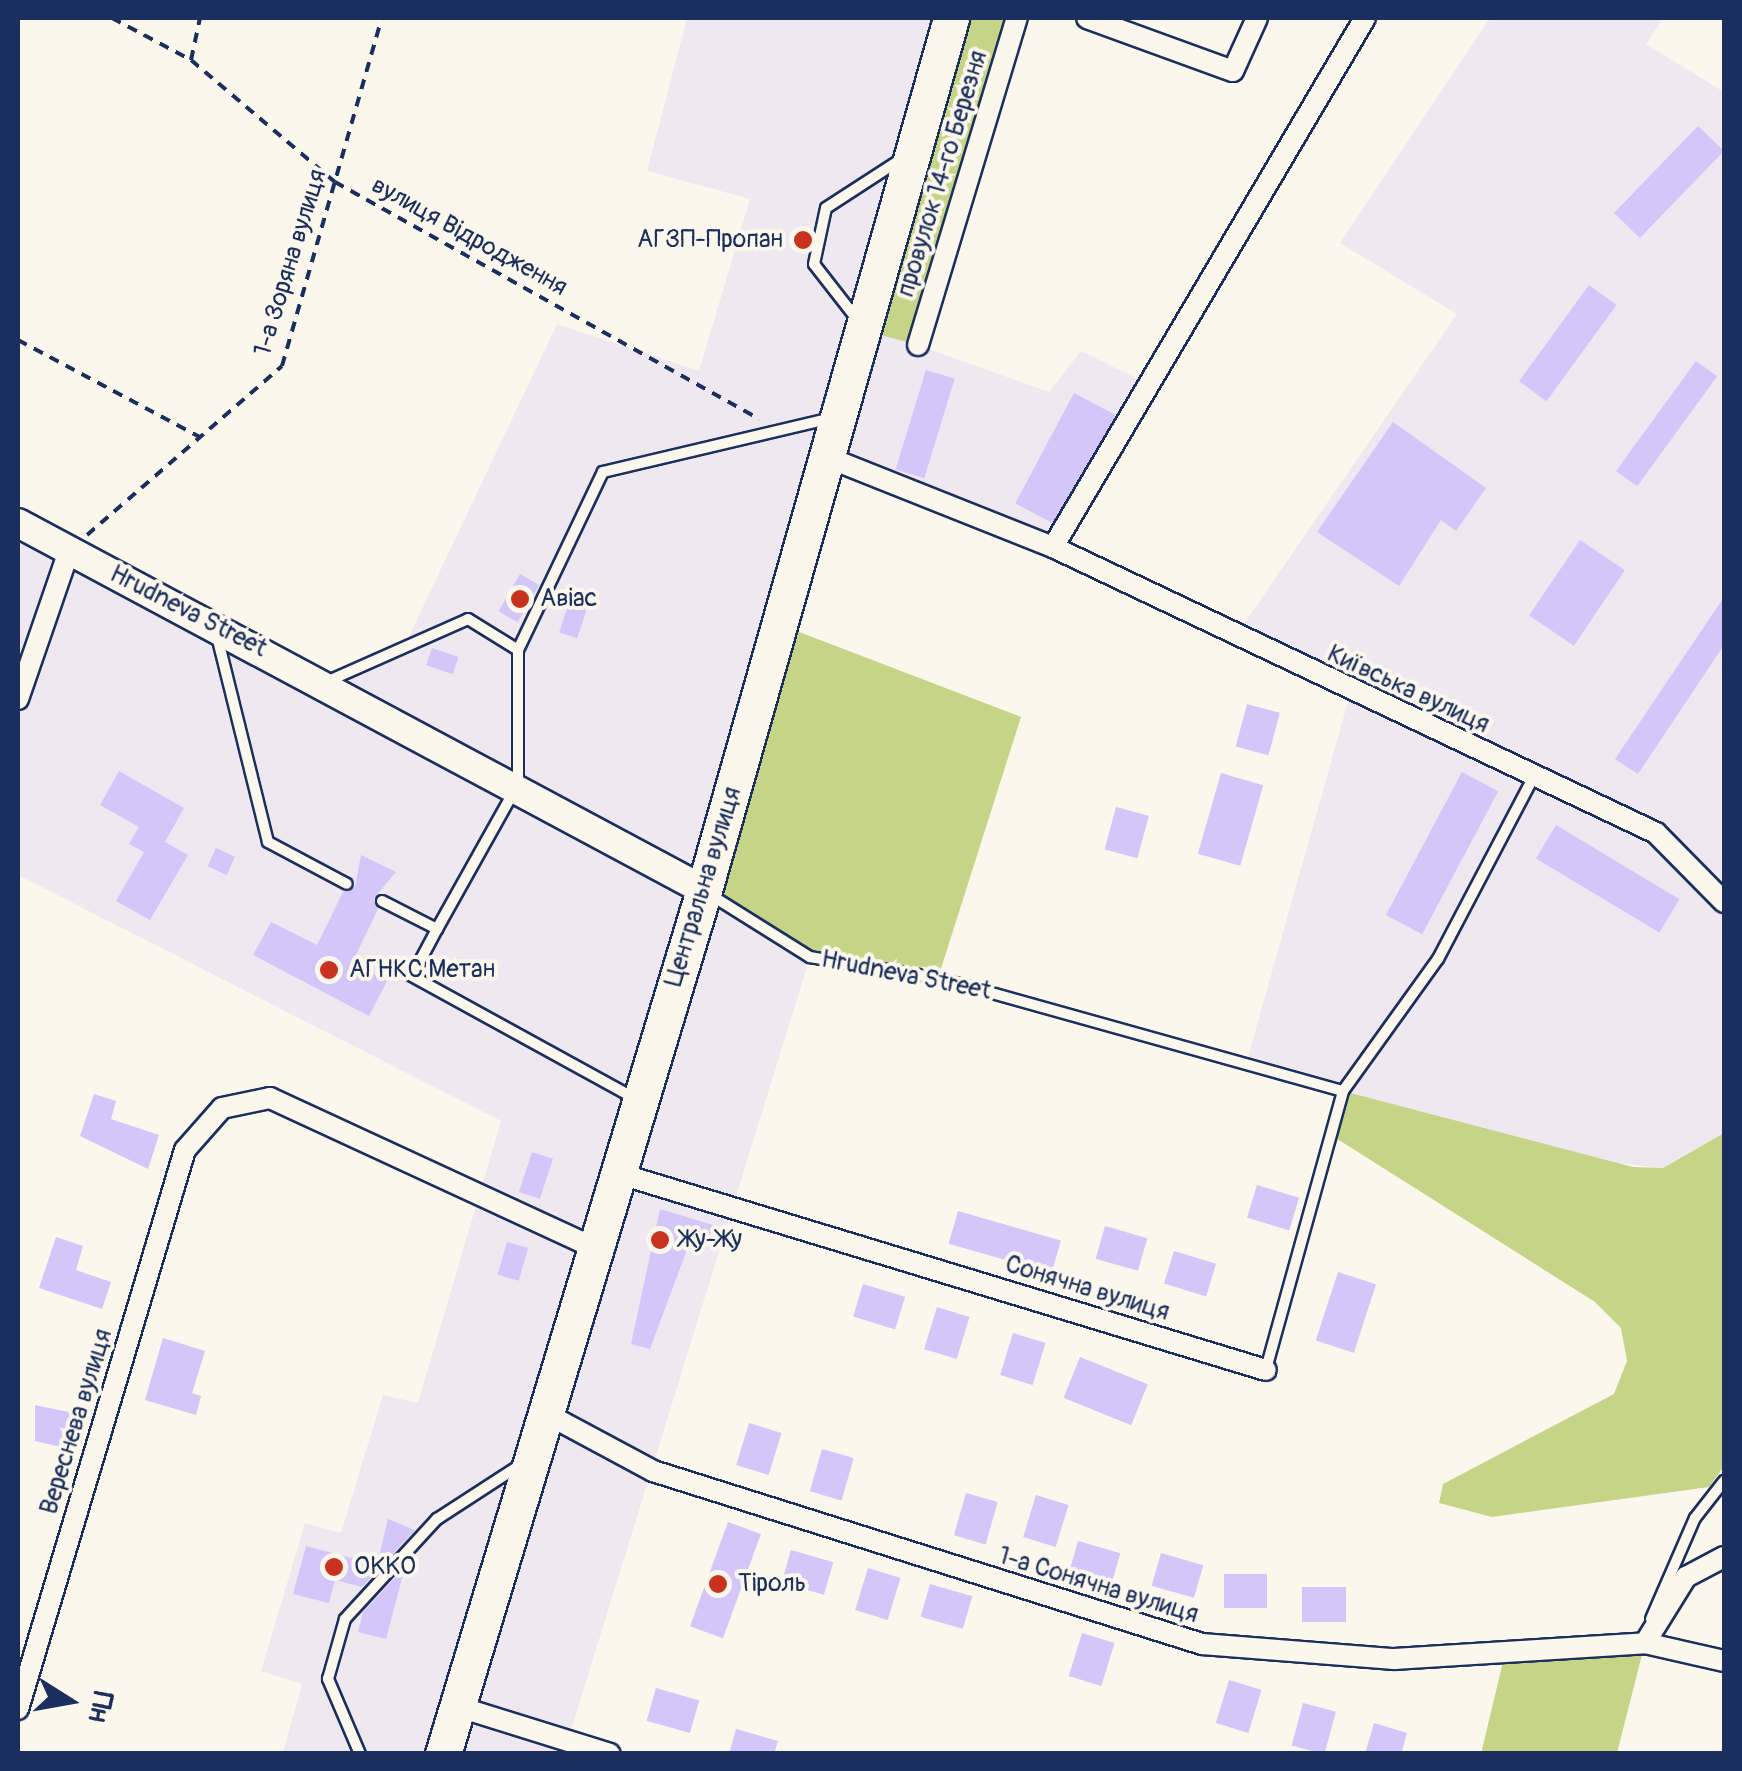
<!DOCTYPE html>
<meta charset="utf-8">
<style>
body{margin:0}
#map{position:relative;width:1742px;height:1771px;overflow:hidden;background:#fbf7ec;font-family:Pangolin,sans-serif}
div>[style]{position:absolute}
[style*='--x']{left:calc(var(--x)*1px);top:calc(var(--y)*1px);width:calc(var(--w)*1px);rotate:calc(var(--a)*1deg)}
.built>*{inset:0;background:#efe8f0}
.green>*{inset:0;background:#c6d488}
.building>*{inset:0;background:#d4c6f8;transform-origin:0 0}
.path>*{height:4px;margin-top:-2px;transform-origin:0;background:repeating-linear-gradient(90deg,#1b2f5e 0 10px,transparent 0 18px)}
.roads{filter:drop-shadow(2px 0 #1b2f5e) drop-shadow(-2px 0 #1b2f5e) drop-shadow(0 2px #1b2f5e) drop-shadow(0 -2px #1b2f5e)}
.lane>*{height:10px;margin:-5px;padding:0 5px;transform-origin:5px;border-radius:5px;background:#fbf7ec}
.street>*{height:20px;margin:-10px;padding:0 10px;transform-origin:10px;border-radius:10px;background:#fbf7ec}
.secondary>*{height:28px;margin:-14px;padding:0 14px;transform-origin:14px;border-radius:14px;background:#fbf7ec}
.highway>*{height:35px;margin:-17.5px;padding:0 17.5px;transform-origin:17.5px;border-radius:17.5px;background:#fbf7ec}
.dots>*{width:28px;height:28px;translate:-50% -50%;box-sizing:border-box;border:5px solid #fbf7ec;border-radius:50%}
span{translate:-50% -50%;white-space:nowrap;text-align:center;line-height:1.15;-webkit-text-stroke:8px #fbf7ec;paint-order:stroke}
.street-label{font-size:25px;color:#1b2f5e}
.poi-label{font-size:25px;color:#1b2f5e}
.right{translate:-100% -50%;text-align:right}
.left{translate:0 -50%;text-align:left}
.frame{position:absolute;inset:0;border:20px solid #1b2f5e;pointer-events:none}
.north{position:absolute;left:20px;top:1651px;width:100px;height:100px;-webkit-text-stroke:8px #fbf7ec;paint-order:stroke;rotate:101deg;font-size:28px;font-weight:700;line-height:40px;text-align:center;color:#1b2f5e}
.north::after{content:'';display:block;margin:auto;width:35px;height:45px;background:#1b2f5e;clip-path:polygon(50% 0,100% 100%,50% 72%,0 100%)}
</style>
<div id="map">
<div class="built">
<div style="clip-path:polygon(687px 18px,949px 18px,918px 345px,1049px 392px,1081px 351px,1150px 385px,1053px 547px,829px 458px,704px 890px,810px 957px,564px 1753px,283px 1753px,302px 1684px,261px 1671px,305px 1523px,341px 1533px,383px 1395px,418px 1403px,501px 1121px,18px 875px,18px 523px,325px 682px,404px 647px,557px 324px,699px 371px,750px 199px,647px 171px)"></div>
<div style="clip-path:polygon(1490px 18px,1663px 18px,1646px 44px,1724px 92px,1724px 1133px,1662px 1168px,1599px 1161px,1246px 1064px,1351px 691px,1235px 637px,1457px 314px,1340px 243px)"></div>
</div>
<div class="green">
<div style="clip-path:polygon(951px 18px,1017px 18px,918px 345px,866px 331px)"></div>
<div style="clip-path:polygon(781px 625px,1021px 717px,938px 978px,810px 957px,704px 890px)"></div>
<div style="clip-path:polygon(1343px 1091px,1633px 1167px,1663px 1168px,1724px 1133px,1724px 1466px,1709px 1487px,1492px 1517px,1439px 1503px,1443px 1484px,1614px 1394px,1627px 1361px,1621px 1328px,1595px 1302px,1331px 1135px)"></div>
<div style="clip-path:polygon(1645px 1643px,1617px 1753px,1481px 1754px,1505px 1653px)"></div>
</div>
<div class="building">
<div style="left:1698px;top:126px;width:36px;height:121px;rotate:44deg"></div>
<div style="left:1589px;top:285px;width:34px;height:119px;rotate:36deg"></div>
<div style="left:1696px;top:361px;width:26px;height:136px;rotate:36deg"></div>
<div style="left:926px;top:370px;width:30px;height:104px;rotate:17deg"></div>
<div style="left:1074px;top:393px;width:47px;height:125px;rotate:28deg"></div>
<div style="clip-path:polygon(1393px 422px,1486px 488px,1456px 531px,1441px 520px,1399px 586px,1317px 532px)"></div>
<div style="left:1580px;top:540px;width:54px;height:91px;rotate:34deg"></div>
<div style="left:520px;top:574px;width:22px;height:43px;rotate:30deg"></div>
<div style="clip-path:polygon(1724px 597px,1724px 645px,1638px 774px,1615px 759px)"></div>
<div style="left:570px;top:599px;width:19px;height:35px;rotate:18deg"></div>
<div style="left:432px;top:648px;width:28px;height:18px;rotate:19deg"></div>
<div style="left:1247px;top:704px;width:34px;height:44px;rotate:15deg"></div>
<div style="clip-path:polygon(119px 771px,184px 808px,165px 842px,188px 855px,150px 920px,116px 901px,144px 852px,129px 844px,139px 827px,100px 805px)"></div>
<div style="left:1462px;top:772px;width:41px;height:162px;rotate:28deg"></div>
<div style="left:1221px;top:773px;width:44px;height:84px;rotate:16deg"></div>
<div style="left:1116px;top:807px;width:34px;height:44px;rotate:15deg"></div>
<div style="left:1556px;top:825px;width:144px;height:39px;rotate:31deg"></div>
<div style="left:216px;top:848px;width:21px;height:20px;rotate:25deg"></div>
<div style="clip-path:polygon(361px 855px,396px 872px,374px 898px,378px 909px,352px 963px,387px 981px,369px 1016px,253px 955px,271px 922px,317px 945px,343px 892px,355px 887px)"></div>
<div style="clip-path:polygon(94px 1094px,116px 1101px,111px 1119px,159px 1135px,148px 1169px,80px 1136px)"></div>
<div style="left:532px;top:1152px;width:22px;height:42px;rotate:18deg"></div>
<div style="left:1257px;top:1185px;width:44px;height:34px;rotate:17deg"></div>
<div style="clip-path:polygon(660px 1209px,713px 1225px,706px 1249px,689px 1244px,650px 1349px,631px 1344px)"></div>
<div style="left:958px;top:1211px;width:107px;height:34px;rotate:16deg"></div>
<div style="left:1105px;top:1226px;width:44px;height:34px;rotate:16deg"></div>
<div style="clip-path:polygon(56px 1237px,83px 1246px,76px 1270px,111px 1282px,102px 1309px,39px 1288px)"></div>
<div style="left:507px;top:1242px;width:22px;height:34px;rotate:16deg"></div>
<div style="left:1174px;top:1251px;width:44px;height:34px;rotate:17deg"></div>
<div style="left:1338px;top:1272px;width:40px;height:72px;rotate:18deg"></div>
<div style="left:863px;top:1284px;width:44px;height:34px;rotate:17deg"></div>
<div style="left:937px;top:1307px;width:34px;height:44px;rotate:17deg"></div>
<div style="left:1013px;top:1333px;width:34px;height:44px;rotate:17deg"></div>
<div style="clip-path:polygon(163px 1338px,205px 1351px,192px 1393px,201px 1396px,196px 1415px,145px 1400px)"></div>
<div style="left:1080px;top:1357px;width:73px;height:44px;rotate:22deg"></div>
<div style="clip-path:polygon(35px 1405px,73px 1413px,69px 1449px,35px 1441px)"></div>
<div style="left:749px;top:1423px;width:34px;height:44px;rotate:17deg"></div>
<div style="left:822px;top:1449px;width:33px;height:44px;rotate:16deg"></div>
<div style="left:966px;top:1493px;width:33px;height:44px;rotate:16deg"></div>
<div style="left:1036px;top:1495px;width:34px;height:44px;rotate:17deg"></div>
<div style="clip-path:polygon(388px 1519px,415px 1530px,362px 1587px,335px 1580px,329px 1603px,293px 1594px,306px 1546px,377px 1565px)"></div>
<div style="left:728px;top:1522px;width:35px;height:111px;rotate:20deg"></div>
<div style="left:1078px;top:1541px;width:44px;height:34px;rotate:16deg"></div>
<div style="left:791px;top:1550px;width:44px;height:34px;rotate:16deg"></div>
<div style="left:1161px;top:1553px;width:44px;height:34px;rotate:16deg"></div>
<div style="clip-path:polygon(405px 1567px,386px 1639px,358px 1632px,363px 1612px)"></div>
<div style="left:868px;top:1568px;width:34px;height:44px;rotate:17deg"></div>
<div style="left:1224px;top:1574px;width:43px;height:34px"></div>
<div style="left:930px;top:1584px;width:44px;height:34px;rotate:16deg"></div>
<div style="left:1302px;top:1587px;width:44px;height:35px"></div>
<div style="left:1082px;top:1633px;width:34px;height:45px;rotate:17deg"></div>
<div style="left:1229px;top:1680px;width:34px;height:45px;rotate:17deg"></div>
<div style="left:656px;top:1688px;width:45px;height:34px;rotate:16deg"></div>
<div style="left:1303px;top:1703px;width:34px;height:44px;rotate:15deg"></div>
<div style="clip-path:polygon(1374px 1723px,1407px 1733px,1401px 1754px,1365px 1754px)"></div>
<div style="clip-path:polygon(736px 1729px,778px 1741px,774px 1754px,729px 1754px)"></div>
</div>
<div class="path">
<div style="--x:112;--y:18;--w:89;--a:28"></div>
<div style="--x:191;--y:60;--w:189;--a:40.3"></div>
<div style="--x:335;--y:182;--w:486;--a:29.2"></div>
<div style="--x:191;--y:60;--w:43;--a:-77.9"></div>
<div style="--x:18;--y:340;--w:206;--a:28.1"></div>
<div style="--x:87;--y:535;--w:258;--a:-40.9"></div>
<div style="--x:282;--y:366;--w:362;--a:-74"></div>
</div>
<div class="roads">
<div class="lane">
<div style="--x:856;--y:318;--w:68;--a:-127.9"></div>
<div style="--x:814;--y:264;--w:57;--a:-77.9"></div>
<div style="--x:826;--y:208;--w:92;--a:-33"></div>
<div style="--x:217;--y:636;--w:212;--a:76.1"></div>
<div style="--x:268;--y:842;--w:89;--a:28"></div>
<div style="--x:326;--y:682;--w:155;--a:-23.9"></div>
<div style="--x:468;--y:619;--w:59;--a:31.8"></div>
<div style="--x:709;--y:894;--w:119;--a:32"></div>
<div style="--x:810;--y:957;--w:130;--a:9.3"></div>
<div style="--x:938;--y:978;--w:420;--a:15.6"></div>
<div style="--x:1343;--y:1091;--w:163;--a:-54.3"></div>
<div style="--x:1438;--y:959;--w:207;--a:-62.3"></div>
<div style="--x:382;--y:901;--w:62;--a:27"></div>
<div style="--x:437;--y:929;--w:166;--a:-60.8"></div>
<div style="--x:518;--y:784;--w:134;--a:-90"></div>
<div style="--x:518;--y:650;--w:197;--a:-64.5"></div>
<div style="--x:603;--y:472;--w:234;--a:-13.3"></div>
<div style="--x:437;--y:929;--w:53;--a:118"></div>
<div style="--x:412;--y:976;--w:256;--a:28.8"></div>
<div style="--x:1266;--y:1369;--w:288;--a:-74.5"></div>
<div style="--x:1651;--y:1619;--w:110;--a:-66.5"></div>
<div style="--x:1695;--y:1518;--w:47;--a:-51.9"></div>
<div style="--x:360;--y:1754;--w:82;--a:-113.1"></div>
<div style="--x:328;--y:1679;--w:62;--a:-74.2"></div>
<div style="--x:345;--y:1619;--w:136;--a:-47.4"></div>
<div style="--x:437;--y:1519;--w:99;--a:-33"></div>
</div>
<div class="street">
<div style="--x:1087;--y:18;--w:155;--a:20"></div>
<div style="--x:1233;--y:71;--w:58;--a:-65.6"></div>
<div style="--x:918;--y:345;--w:342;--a:-73.2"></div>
<div style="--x:829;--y:458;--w:241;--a:21.7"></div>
<div style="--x:1053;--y:547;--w:667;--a:25.37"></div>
<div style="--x:1656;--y:833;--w:97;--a:45.4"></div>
<div style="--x:1053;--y:547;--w:614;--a:-59.47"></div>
<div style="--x:18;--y:699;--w:157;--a:-71"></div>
<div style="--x:617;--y:1173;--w:678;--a:16.89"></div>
<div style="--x:545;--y:1413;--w:123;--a:28.2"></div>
<div style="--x:653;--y:1471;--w:576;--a:17.49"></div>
<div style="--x:1202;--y:1644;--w:193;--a:4.5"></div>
<div style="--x:1394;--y:1659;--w:252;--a:-3.6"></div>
<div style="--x:1645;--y:1643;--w:81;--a:12.8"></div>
<div style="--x:1645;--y:1643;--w:78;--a:-58.2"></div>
<div style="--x:1686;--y:1577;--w:43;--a:-27.8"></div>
<div style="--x:456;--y:1706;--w:161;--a:17.3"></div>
<div style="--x:18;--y:1709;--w:583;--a:-73.37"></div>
<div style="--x:185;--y:1150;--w:56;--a:-48.6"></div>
<div style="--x:222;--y:1108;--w:49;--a:-11.8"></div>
<div style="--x:270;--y:1098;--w:357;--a:24.8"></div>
</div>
<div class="secondary">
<div style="--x:18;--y:523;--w:778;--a:28.15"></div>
</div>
<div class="highway">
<div style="--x:443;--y:1754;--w:903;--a:-73.19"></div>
<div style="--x:704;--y:890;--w:906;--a:-74.18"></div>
</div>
</div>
<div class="dots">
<div style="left:803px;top:240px;background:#c8321e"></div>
<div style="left:520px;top:599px;background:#c8321e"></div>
<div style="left:329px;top:970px;background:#c8321e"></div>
<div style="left:660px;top:1240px;background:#c8321e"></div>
<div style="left:334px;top:1567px;background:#c8321e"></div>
<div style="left:718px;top:1584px;background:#c8321e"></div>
</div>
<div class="street-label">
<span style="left:943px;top:174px;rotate:-73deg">провулок 14-го Березня</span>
<span style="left:469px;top:237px;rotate:29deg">вулиця Відродження</span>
<span style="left:291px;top:263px;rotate:-73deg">1-а Зоряна вулиця</span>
<span style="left:188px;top:612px;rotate:27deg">Hrudneva Street</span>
<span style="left:1408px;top:690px;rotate:25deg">Київська вулиця</span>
<span style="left:704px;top:887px;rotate:-73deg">Центральна вулиця</span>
<span style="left:906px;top:976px;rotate:11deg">Hrudneva Street</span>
<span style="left:1087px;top:1289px;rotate:17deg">Сонячна вулиця</span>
<span style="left:77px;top:1422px;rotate:-73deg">Вереснева вулиця</span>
<span style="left:1098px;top:1586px;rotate:17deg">1-а Сонячна вулиця</span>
</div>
<div class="poi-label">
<span class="right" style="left:783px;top:240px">АГЗП-Пропан</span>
<span class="left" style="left:540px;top:599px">Авіас</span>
<span class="left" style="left:349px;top:970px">АГНКС Метан</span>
<span class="left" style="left:680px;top:1240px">Жу-Жу</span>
<span class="left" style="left:354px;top:1567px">OKKO</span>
<span class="left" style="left:738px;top:1584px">Тіроль</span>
</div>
<div class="frame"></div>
<div class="north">Пн</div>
</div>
